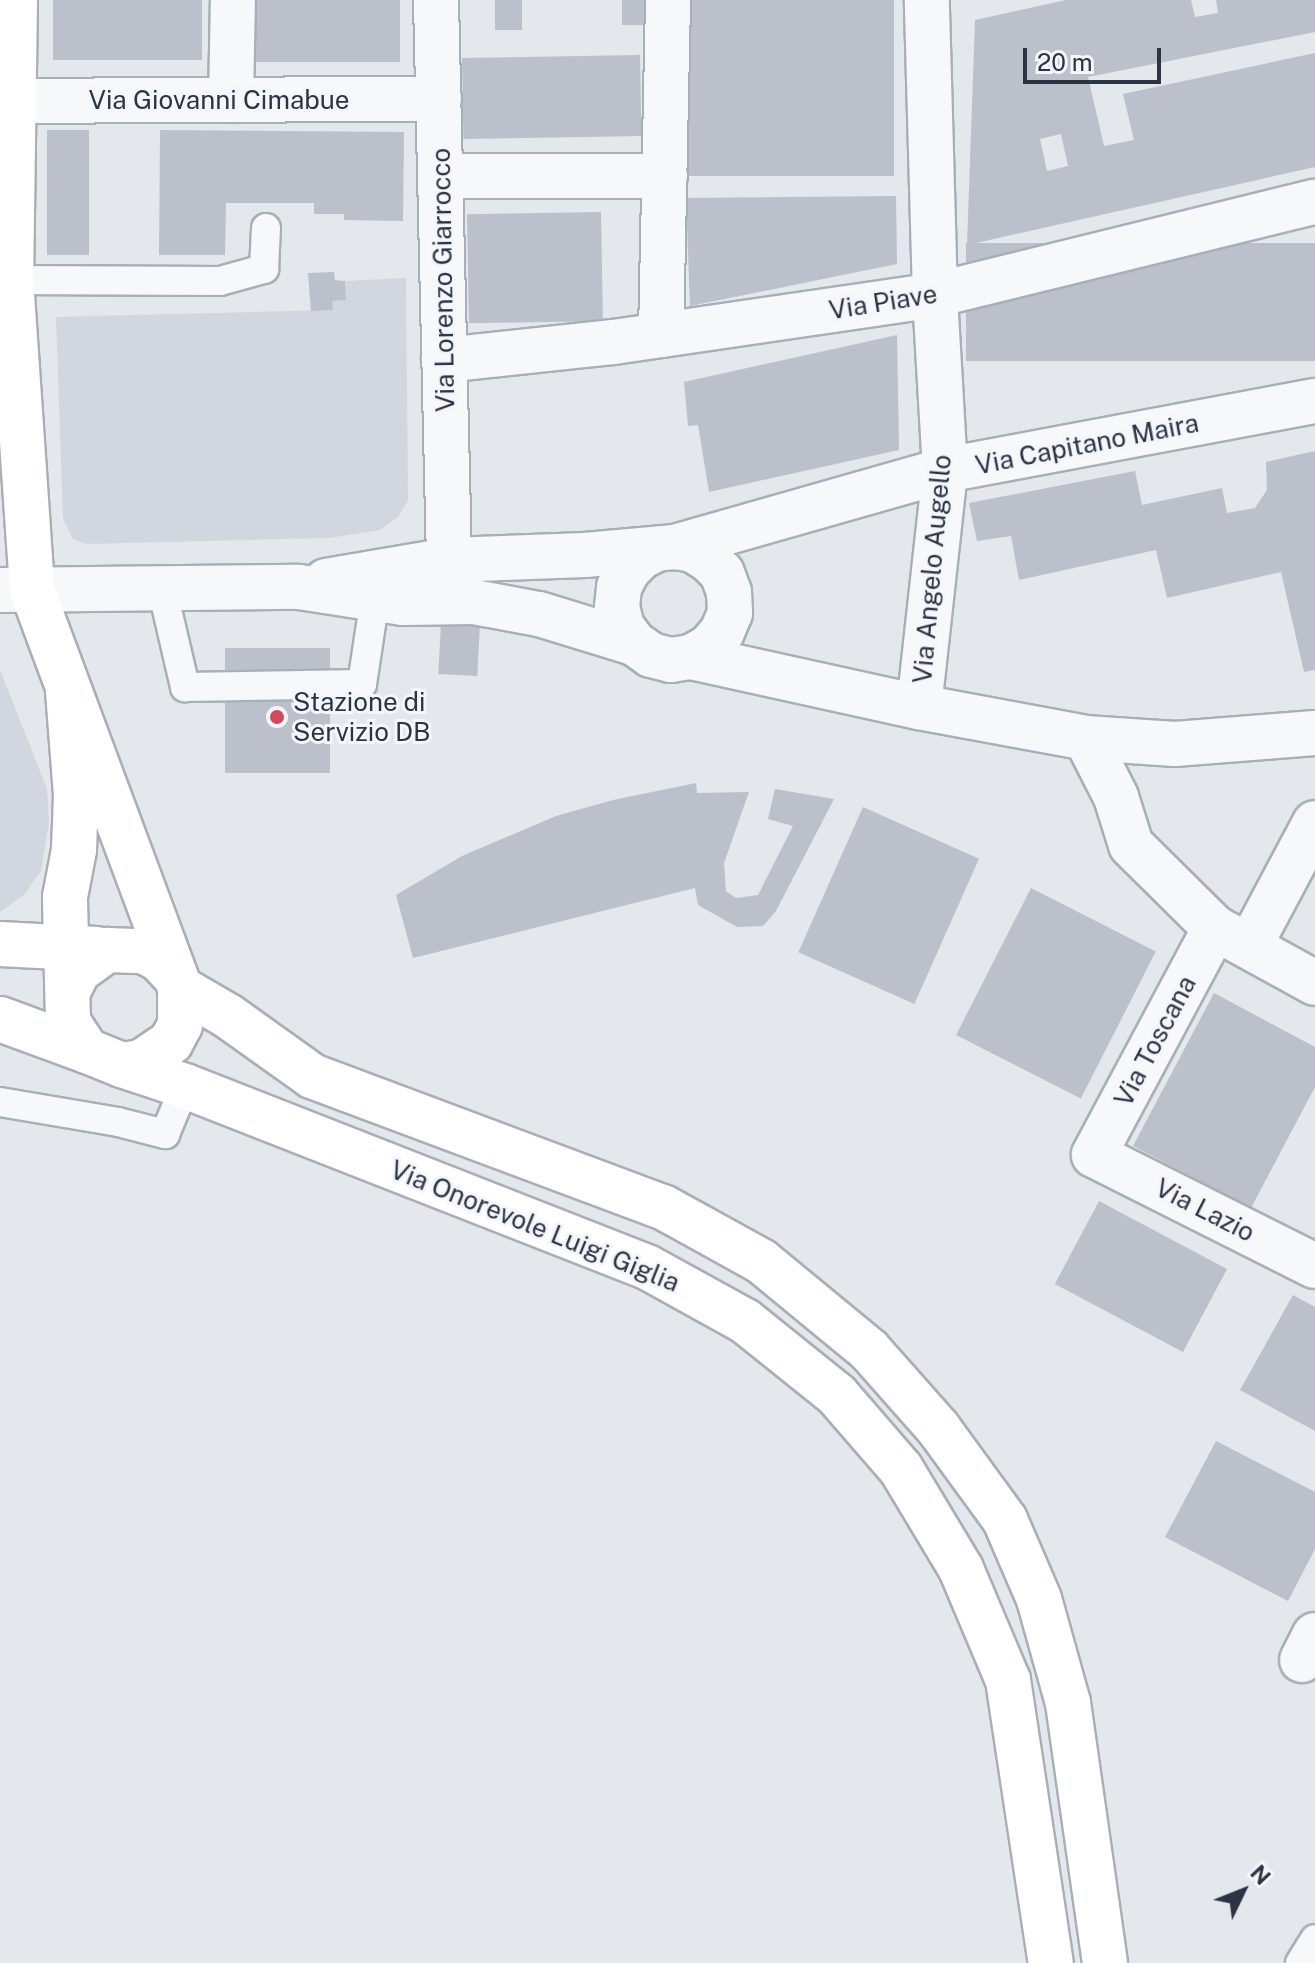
<!DOCTYPE html>
<style>
body{margin:0}
#map{position:relative;width:1315px;height:1963px;overflow:hidden;background:#e4e7ec;font-family:"Public Sans",sans-serif}
div>[style]{position:absolute}
[style*='--x']{left:calc(var(--x)*1px);top:calc(var(--y)*1px);width:calc(var(--w)*1px);rotate:calc(var(--a)*1deg)}
.built>*{inset:0;background:#d2d6de}
.building>*{inset:0;background:#bbc0ca;transform-origin:0 0}
.roads{filter:drop-shadow(2px 0 #a9aeb7) drop-shadow(-2px 0 #a9aeb7) drop-shadow(0 2px #a9aeb7) drop-shadow(0 -2px #a9aeb7)}
.lane>*{height:28px;margin:-14px;padding:0 14px;transform-origin:14px;border-radius:14px;background:#f7f8fa}
.street>*{height:44px;margin:-22px;padding:0 22px;transform-origin:22px;border-radius:22px;background:#f7f8fa}
.secondary>*{height:44px;margin:-22px;padding:0 22px;transform-origin:22px;border-radius:22px;background:#fff}
.dots>*{width:22px;height:22px;translate:-50% -50%;box-sizing:border-box;border:4px solid #f4f6f9;border-radius:50%}
span{translate:-50% -50%;white-space:nowrap;text-align:center;line-height:1.15;-webkit-text-stroke:6px #f4f6f9;paint-order:stroke}
.street-label{font-size:26px;color:#2b3445}
.poi-label{font-size:26px;color:#2b3445}
.left{translate:0 -50%;text-align:left}
.north{position:absolute;left:1203px;top:1851px;width:80px;height:80px;-webkit-text-stroke:6px #f4f6f9;paint-order:stroke;rotate:47deg;font-size:22px;font-weight:700;line-height:32px;text-align:center;color:#2b3445}
.north::after{content:'';display:block;margin:auto;width:28px;height:36px;background:#2b3445;clip-path:polygon(50% 0,100% 100%,50% 72%,0 100%)}
.scale{position:absolute;left:1023px;top:48px;width:138px;height:36px;box-sizing:border-box;border:4px solid #2b3445;border-top:0;padding-left:10px;font-size:24px;line-height:28px;white-space:nowrap;color:#2b3445;-webkit-text-stroke:6px #f4f6f9;paint-order:stroke}
</style>
<div id="map">
<div class="built">
<div style="clip-path:polygon(406px 278px,408px 500px,398px 517px,380px 530px,329px 538px,86px 544px,73px 539px,63px 519px,56px 317px,332px 310px,332px 301px,346px 300px,345px 281px)"></div>
<div style="clip-path:polygon(0 670px,47px 789px,49px 822px,41px 871px,24px 895px,0 912px)"></div>
</div>
<div class="building">
<div style="left:53px;top:0;width:149px;height:60px"></div>
<div style="left:251px;top:0;width:149px;height:62px"></div>
<div style="left:495px;top:0;width:27px;height:30px"></div>
<div style="left:622px;top:0;width:31px;height:25px"></div>
<div style="left:683px;top:0;width:211px;height:176px"></div>
<div style="clip-path:polygon(evenodd,1066px 0,1191px 0,1195px 17px,1218px 13px,1216px 0,1315px 0,1315px 32px,1088px 77px,1104px 146px,1134px 140px,1123px 94px,1315px 53px,1315px 167px,967px 245px,975px 20px,1066px 0,1061px 134px,1068px 166px,1047px 171px,1040px 139px,1061px 134px)"></div>
<div style="left:640px;top:55px;width:81px;height:178px;rotate:89deg"></div>
<div style="left:47px;top:130px;width:42px;height:125px"></div>
<div style="clip-path:polygon(160px 130px,404px 132px,403px 221px,344px 220px,344px 214px,314px 214px,314px 203px,226px 203px,225px 255px,159px 255px)"></div>
<div style="clip-path:polygon(896px 196px,897px 264px,690px 306px,686px 198px)"></div>
<div style="left:601px;top:212px;width:109px;height:134px;rotate:89deg"></div>
<div style="left:1315px;top:243px;width:118px;height:349px;rotate:90deg"></div>
<div style="clip-path:polygon(334px 272px,335px 280px,345px 281px,346px 300px,332px 301px,333px 310px,311px 311px,308px 273px)"></div>
<div style="clip-path:polygon(897px 335px,899px 450px,709px 492px,698px 425px,688px 426px,684px 382px)"></div>
<div style="clip-path:polygon(1315px 451px,1315px 670px,1304px 672px,1281px 572px,1167px 598px,1156px 550px,1019px 580px,1011px 536px,977px 541px,969px 503px,1135px 471px,1142px 505px,1222px 488px,1227px 513px,1255px 508px,1267px 490px,1266px 462px)"></div>
<div style="left:441px;top:623px;width:39px;height:51px;rotate:3deg"></div>
<div style="left:330px;top:648px;width:125px;height:105px;rotate:90deg"></div>
<div style="clip-path:polygon(696px 783px,697px 793px,749px 792px,724px 863px,726px 891px,736px 898px,758px 895px,793px 826px,768px 819px,775px 789px,834px 799px,776px 911px,763px 926px,737px 927px,698px 905px,695px 888px,413px 958px,396px 895px,462px 856px,556px 816px,613px 800px)"></div>
<div style="left:863px;top:807px;width:127px;height:159px;rotate:24deg"></div>
<div style="left:1031px;top:888px;width:140px;height:165px;rotate:27deg"></div>
<div style="clip-path:polygon(1214px 993px,1315px 1047px,1315px 1087px,1251px 1208px,1133px 1146px)"></div>
<div style="left:1099px;top:1201px;width:145px;height:94px;rotate:28deg"></div>
<div style="clip-path:polygon(1293px 1295px,1315px 1307px,1315px 1431px,1240px 1390px)"></div>
<div style="clip-path:polygon(1216px 1441px,1315px 1492px,1315px 1549px,1288px 1601px,1165px 1537px)"></div>
</div>
<div class="roads">
<div class="lane">
<div style="--x:11;--y:280;--w:209;--a:0.3"></div>
<div style="--x:220;--y:281;--w:46;--a:-15.3"></div>
<div style="--x:264;--y:269;--w:41;--a:-87.2"></div>
<div style="--x:162;--y:588;--w:102;--a:76.9"></div>
<div style="--x:185;--y:687;--w:177;--a:-1"></div>
<div style="--x:362;--y:684;--w:87;--a:-81.4"></div>
<div style="--x:0;--y:1102;--w:120;--a:9.6"></div>
<div style="--x:118;--y:1122;--w:49;--a:14.3"></div>
<div style="--x:165;--y:1134;--w:52;--a:-67.4"></div>
<div style="--x:1300;--y:1963;--w:28;--a:-58"></div>
</div>
<div class="street">
<div style="--x:436;--y:0;--w:560;--a:88.67"></div>
<div style="--x:231;--y:100;--w:100;--a:-88.9"></div>
<div style="--x:0;--y:101;--w:439;--a:-0.3"></div>
<div style="--x:441;--y:176;--w:224;--a:0"></div>
<div style="--x:661;--y:335;--w:335;--a:-88.8"></div>
<div style="--x:444;--y:360;--w:170;--a:-6.1"></div>
<div style="--x:613;--y:342;--w:325;--a:-8.3"></div>
<div style="--x:935;--y:295;--w:391;--a:-13.8"></div>
<div style="--x:675;--y:547;--w:281;--a:-15.9"></div>
<div style="--x:945;--y:470;--w:376;--a:-10.6"></div>
<div style="--x:326;--y:581;--w:125;--a:-9.7"></div>
<div style="--x:449;--y:560;--w:136;--a:-2.1"></div>
<div style="--x:585;--y:555;--w:90;--a:-5.1"></div>
<div style="--x:675;--y:547;--w:18;--a:9"></div>
<div style="--x:693;--y:550;--w:19;--a:32"></div>
<div style="--x:709;--y:560;--w:18;--a:45"></div>
<div style="--x:722;--y:573;--w:20;--a:70"></div>
<div style="--x:729;--y:592;--w:21;--a:87"></div>
<div style="--x:730;--y:613;--w:21;--a:113"></div>
<div style="--x:722;--y:632;--w:20;--a:131"></div>
<div style="--x:709;--y:647;--w:21;--a:151"></div>
<div style="--x:0;--y:590;--w:299;--a:-0.6"></div>
<div style="--x:299;--y:587;--w:105;--a:8.7"></div>
<div style="--x:403;--y:603;--w:71;--a:-0.8"></div>
<div style="--x:474;--y:602;--w:66;--a:10.5"></div>
<div style="--x:539;--y:614;--w:99;--a:17"></div>
<div style="--x:634;--y:643;--w:21;--a:35"></div>
<div style="--x:651;--y:655;--w:21;--a:14"></div>
<div style="--x:671;--y:660;--w:20;--a:-9"></div>
<div style="--x:691;--y:657;--w:233;--a:12.4"></div>
<div style="--x:919;--y:707;--w:170;--a:10.5"></div>
<div style="--x:1086;--y:738;--w:89;--a:3.9"></div>
<div style="--x:1175;--y:744;--w:140;--a:-4.5"></div>
<div style="--x:634;--y:643;--w:20;--a:-127"></div>
<div style="--x:622;--y:627;--w:21;--a:-104"></div>
<div style="--x:617;--y:607;--w:20;--a:-84"></div>
<div style="--x:619;--y:587;--w:19;--a:-62"></div>
<div style="--x:628;--y:570;--w:18;--a:-45"></div>
<div style="--x:641;--y:557;--w:18;--a:-27"></div>
<div style="--x:919;--y:707;--w:238;--a:-83.7"></div>
<div style="--x:945;--y:470;--w:175;--a:-93.3"></div>
<div style="--x:935;--y:295;--w:295;--a:-91.6"></div>
<div style="--x:1086;--y:738;--w:66;--a:63"></div>
<div style="--x:1116;--y:797;--w:50;--a:72.6"></div>
<div style="--x:1131;--y:845;--w:118;--a:44.7"></div>
<div style="--x:1215;--y:928;--w:114;--a:28.8"></div>
<div style="--x:1215;--y:928;--w:257;--a:118.1"></div>
<div style="--x:1094;--y:1155;--w:247;--a:26.7"></div>
<div style="--x:1250;--y:945;--w:138;--a:-62"></div>
<div style="--x:1302;--y:1660;--w:28;--a:-63"></div>
</div>
<div class="secondary">
<div style="--x:15;--y:0;--w:280;--a:90.8"></div>
<div style="--x:11;--y:280;--w:311;--a:86.1"></div>
<div style="--x:32;--y:590;--w:425;--a:69.6"></div>
<div style="--x:180;--y:988;--w:37;--a:90"></div>
<div style="--x:180;--y:1025;--w:19;--a:118"></div>
<div style="--x:171;--y:1042;--w:36;--a:146"></div>
<div style="--x:141;--y:1062;--w:19;--a:171"></div>
<div style="--x:122;--y:1065;--w:38;--a:-158"></div>
<div style="--x:87;--y:1051;--w:35;--a:-123"></div>
<div style="--x:68;--y:1022;--w:125;--a:-91.4"></div>
<div style="--x:65;--y:897;--w:48;--a:-79.2"></div>
<div style="--x:74;--y:850;--w:55;--a:-87.9"></div>
<div style="--x:76;--y:795;--w:104;--a:-94.4"></div>
<div style="--x:0;--y:944;--w:97;--a:3"></div>
<div style="--x:70;--y:987;--w:18;--a:-63"></div>
<div style="--x:78;--y:971;--w:36;--a:-36"></div>
<div style="--x:107;--y:950;--w:36;--a:2"></div>
<div style="--x:143;--y:951;--w:18;--a:27"></div>
<div style="--x:159;--y:959;--w:18;--a:47"></div>
<div style="--x:180;--y:988;--w:56;--a:30.3"></div>
<div style="--x:228;--y:1016;--w:103;--a:35.5"></div>
<div style="--x:312;--y:1076;--w:375;--a:20.5"></div>
<div style="--x:663;--y:1207;--w:112;--a:28.9"></div>
<div style="--x:761;--y:1261;--w:140;--a:39.5"></div>
<div style="--x:869;--y:1350;--w:104;--a:48.5"></div>
<div style="--x:938;--y:1428;--w:114;--a:53.9"></div>
<div style="--x:1005;--y:1520;--w:86;--a:66.7"></div>
<div style="--x:1039;--y:1599;--w:108;--a:74.4"></div>
<div style="--x:1068;--y:1703;--w:263;--a:81.9"></div>
<div style="--x:0;--y:1019;--w:93;--a:20.2"></div>
<div style="--x:122;--y:1065;--w:66;--a:18.4"></div>
<div style="--x:185;--y:1086;--w:496;--a:21.4"></div>
<div style="--x:647;--y:1267;--w:112;--a:28.9"></div>
<div style="--x:745;--y:1321;--w:118;--a:38.8"></div>
<div style="--x:837;--y:1395;--w:98;--a:49.1"></div>
<div style="--x:901;--y:1469;--w:117;--a:59"></div>
<div style="--x:961;--y:1569;--w:121;--a:67.1"></div>
<div style="--x:1008;--y:1680;--w:286;--a:81.4"></div>
</div>
</div>
<div class="dots">
<div style="left:277px;top:717px;background:#d1495b"></div>
</div>
<div class="street-label">
<span style="left:219px;top:100px">Via Giovanni Cimabue</span>
<span style="left:443px;top:280px;rotate:-91deg">Via Lorenzo Giarrocco</span>
<span style="left:883px;top:302px;rotate:-9deg">Via Piave</span>
<span style="left:1087px;top:444px;rotate:-11deg">Via Capitano Maira</span>
<span style="left:932px;top:569px;rotate:-85deg">Via Angelo Augello</span>
<span style="left:1155px;top:1041px;rotate:-62deg">Via Toscana</span>
<span style="left:1205px;top:1210px;rotate:27deg">Via Lazio</span>
<span style="left:535px;top:1226px;rotate:22deg">Via Onorevole Luigi Giglia</span>
</div>
<div class="poi-label">
<span class="left" style="left:293px;top:717px">Stazione di<br>Servizio DB</span>
</div>
<div class="north">N</div>
<div class="scale">20 m</div>
</div>
